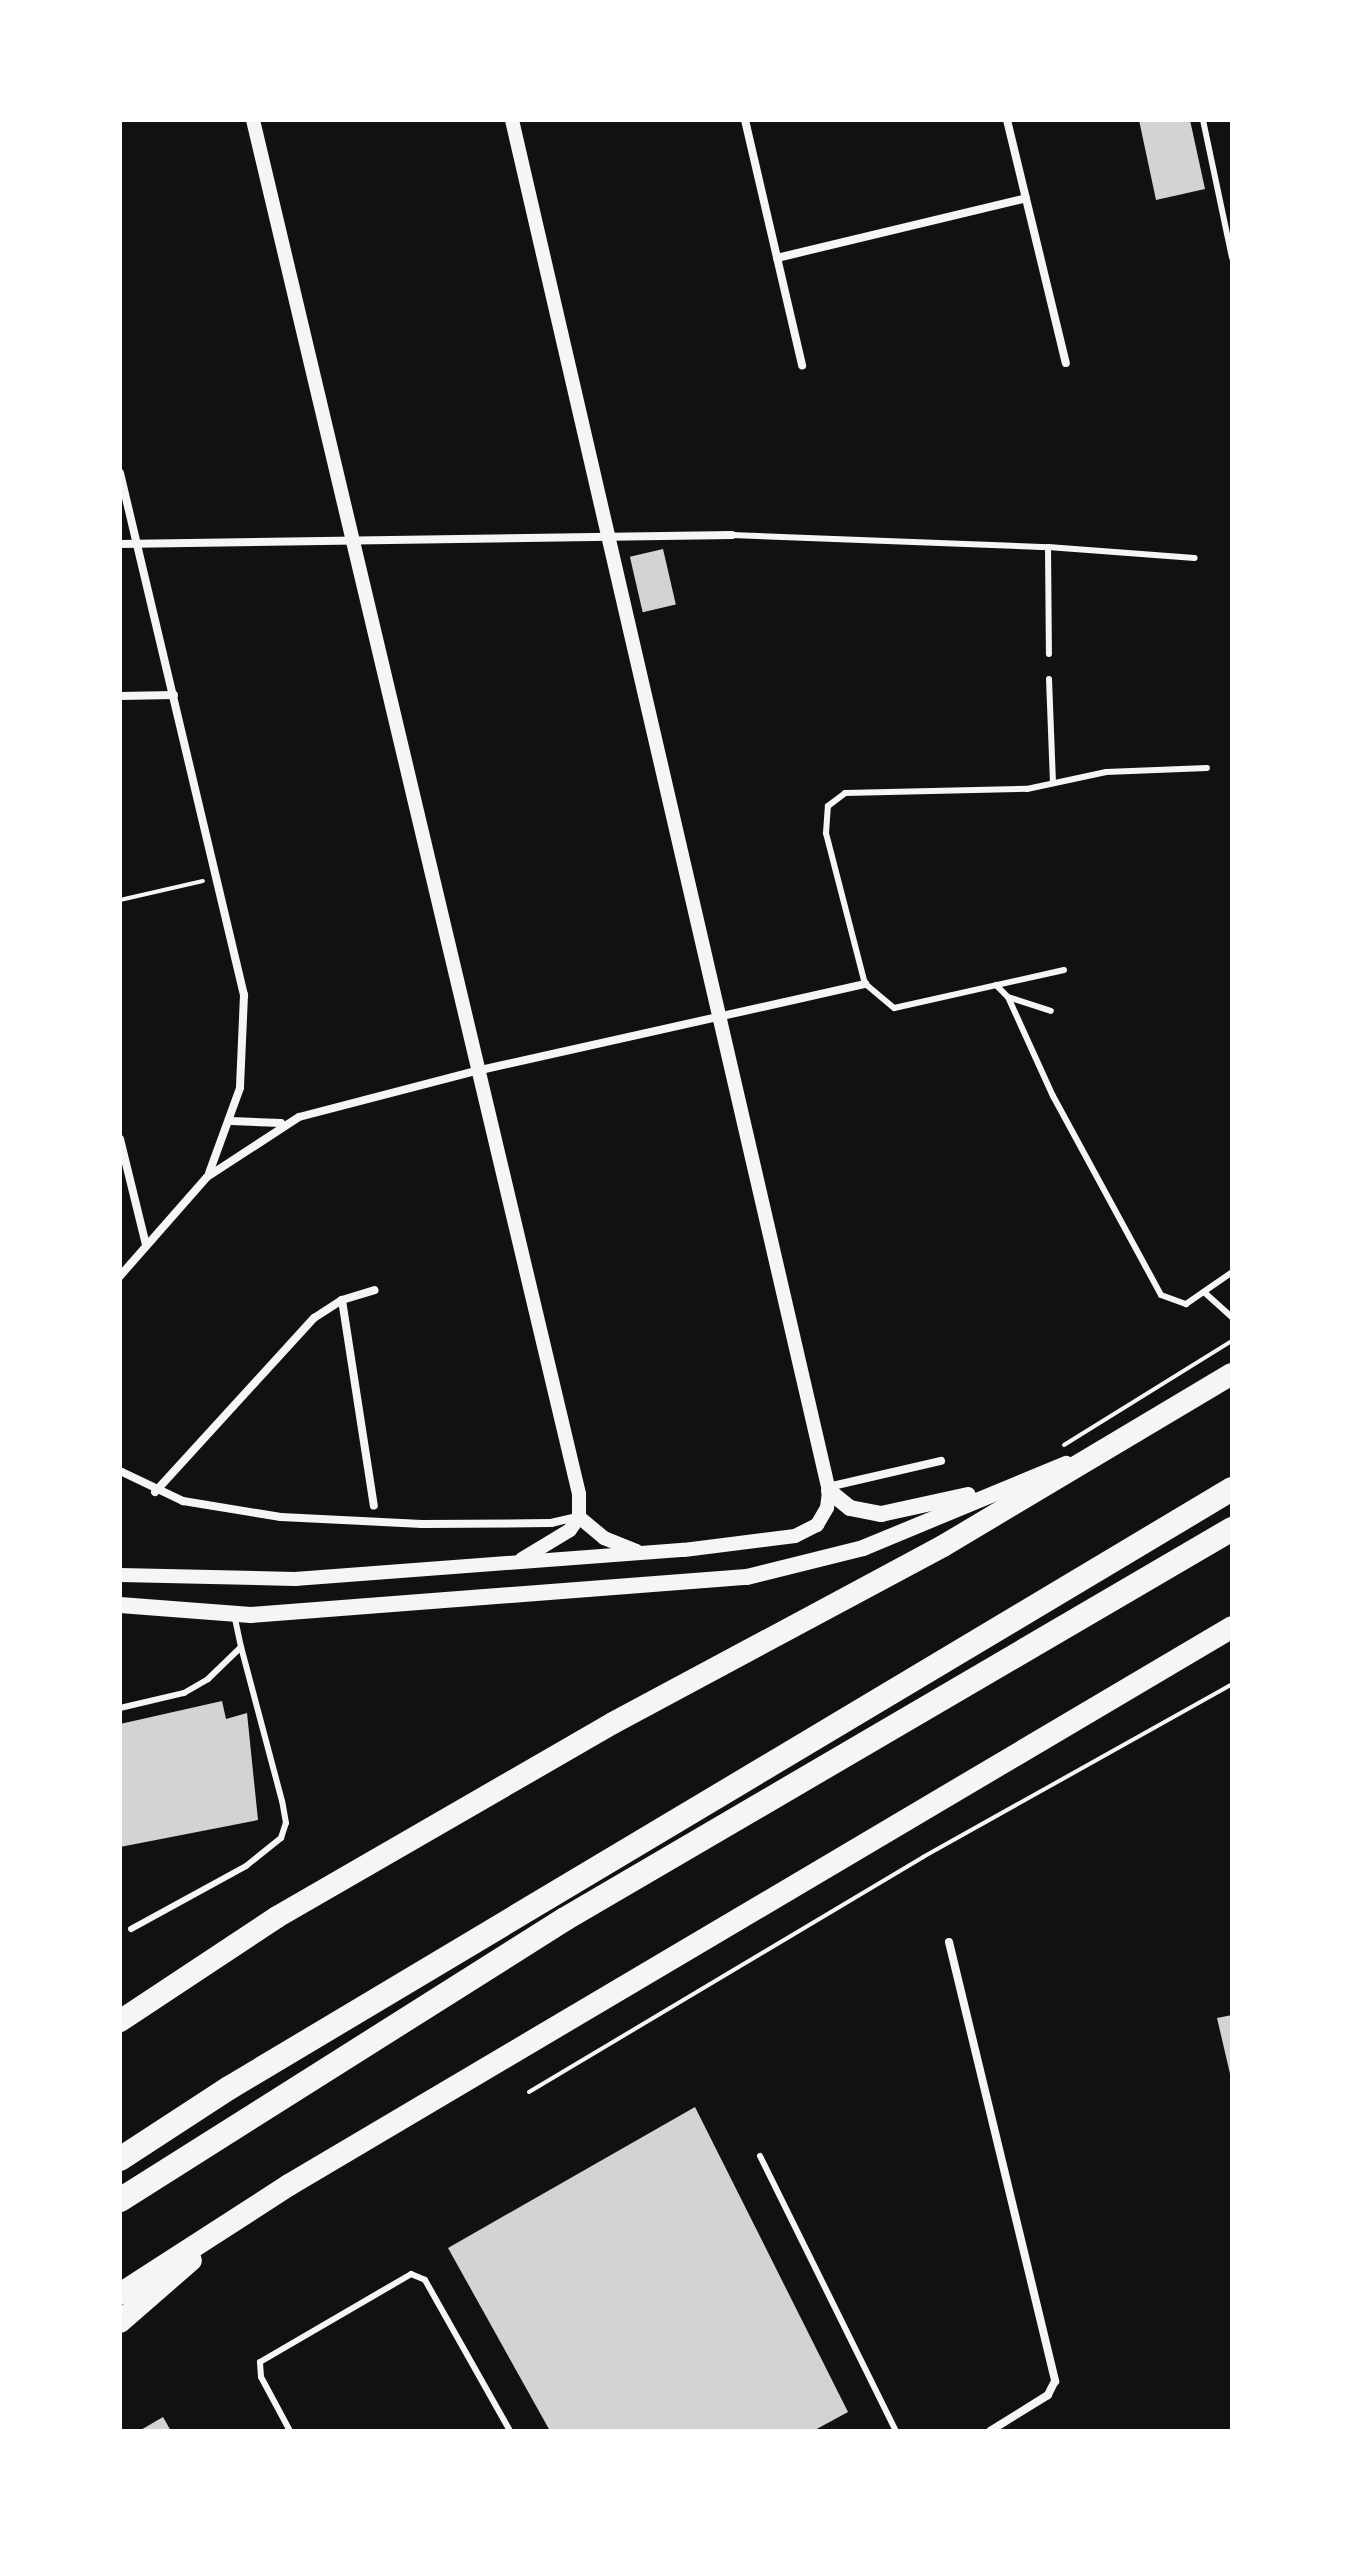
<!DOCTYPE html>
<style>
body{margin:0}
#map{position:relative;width:1352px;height:2551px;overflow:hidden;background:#111;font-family:"Alegreya Sans",sans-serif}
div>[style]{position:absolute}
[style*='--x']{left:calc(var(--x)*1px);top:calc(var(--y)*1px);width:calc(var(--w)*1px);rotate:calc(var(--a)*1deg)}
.building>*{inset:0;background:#d3d3d3;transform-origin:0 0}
.path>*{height:4px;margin:-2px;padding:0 2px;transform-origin:2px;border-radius:2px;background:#f5f5f5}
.service>*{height:6px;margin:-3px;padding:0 3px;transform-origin:3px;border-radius:3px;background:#f5f5f5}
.minor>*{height:8px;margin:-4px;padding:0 4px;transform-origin:4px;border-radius:4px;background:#f5f5f5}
.tertiary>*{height:14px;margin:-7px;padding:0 7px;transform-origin:7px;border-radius:7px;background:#f5f5f5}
.secondary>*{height:16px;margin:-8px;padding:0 8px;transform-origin:8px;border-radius:8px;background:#f5f5f5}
.trunk>*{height:22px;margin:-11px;padding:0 11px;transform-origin:11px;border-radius:11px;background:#f5f5f5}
.motorway>*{height:24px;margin:-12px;padding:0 12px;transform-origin:12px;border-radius:12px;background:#f5f5f5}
span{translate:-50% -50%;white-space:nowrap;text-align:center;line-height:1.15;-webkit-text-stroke:7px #fff;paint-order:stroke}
.frame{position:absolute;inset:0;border:122px solid #fff;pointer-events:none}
</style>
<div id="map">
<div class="building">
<div style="clip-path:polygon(1139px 120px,1190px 120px,1205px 189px,1156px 200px)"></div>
<div style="left:663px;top:549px;width:57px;height:34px;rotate:77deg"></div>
<div style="clip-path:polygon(222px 1701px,226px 1719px,247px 1713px,258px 1820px,120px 1847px,120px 1724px)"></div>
<div style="clip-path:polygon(1232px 2015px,1232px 2078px,1231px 2078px,1217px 2018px)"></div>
<div style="clip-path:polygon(695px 2107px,848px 2412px,813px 2431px,550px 2431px,448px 2248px)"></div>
<div style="clip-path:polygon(163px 2417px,171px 2431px,139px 2431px)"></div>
</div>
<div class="path">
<div style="--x:120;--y:900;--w:85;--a:-12.9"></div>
<div style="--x:1064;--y:1445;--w:198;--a:-31.8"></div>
<div style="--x:529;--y:2092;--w:459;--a:-30.8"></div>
<div style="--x:923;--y:1857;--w:354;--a:-29.2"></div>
</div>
<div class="service">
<div style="--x:1203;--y:120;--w:141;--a:78.1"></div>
<div style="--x:732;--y:535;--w:316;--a:2.2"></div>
<div style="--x:1048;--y:547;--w:147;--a:4.3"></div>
<div style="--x:1048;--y:547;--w:107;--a:89.5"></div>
<div style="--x:1049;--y:679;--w:103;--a:87.8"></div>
<div style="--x:1064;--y:970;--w:174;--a:167.4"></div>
<div style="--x:894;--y:1008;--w:38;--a:-140"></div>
<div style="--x:865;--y:984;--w:156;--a:-104.5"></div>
<div style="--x:826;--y:833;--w:27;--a:-86"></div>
<div style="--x:828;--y:806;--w:21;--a:-37"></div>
<div style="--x:845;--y:793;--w:182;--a:-1.3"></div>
<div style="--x:1027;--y:789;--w:81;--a:-12.1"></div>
<div style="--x:1106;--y:772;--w:101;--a:-2.3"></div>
<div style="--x:996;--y:985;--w:17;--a:45"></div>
<div style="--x:1008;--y:997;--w:109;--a:65.6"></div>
<div style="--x:1053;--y:1096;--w:226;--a:61.5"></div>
<div style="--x:1161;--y:1295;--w:27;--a:20"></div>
<div style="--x:1186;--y:1304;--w:55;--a:-34.6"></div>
<div style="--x:1008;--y:997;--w:45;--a:18"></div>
<div style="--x:1204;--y:1292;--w:38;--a:42"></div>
<div style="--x:120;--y:1708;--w:66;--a:-13.2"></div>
<div style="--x:184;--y:1693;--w:28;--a:-30"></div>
<div style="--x:208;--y:1679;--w:46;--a:-44.1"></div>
<div style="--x:241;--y:1647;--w:33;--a:-102"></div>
<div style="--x:131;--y:1929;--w:131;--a:-28.7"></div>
<div style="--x:246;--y:1866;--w:45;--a:-38.7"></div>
<div style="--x:281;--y:1838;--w:16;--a:-72"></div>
<div style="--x:286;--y:1823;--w:22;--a:-100"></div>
<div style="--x:282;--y:1801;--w:159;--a:-104.9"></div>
<div style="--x:760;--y:2156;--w:307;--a:63.7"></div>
<div style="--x:290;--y:2431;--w:61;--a:-118.2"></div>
<div style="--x:261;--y:2377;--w:15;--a:-94"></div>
<div style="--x:260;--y:2362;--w:175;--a:-30.2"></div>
<div style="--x:411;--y:2274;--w:15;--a:23"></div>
<div style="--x:425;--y:2280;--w:173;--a:60.6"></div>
</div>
<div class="minor">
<div style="--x:745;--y:120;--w:252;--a:76.9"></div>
<div style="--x:1007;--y:120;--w:250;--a:76.4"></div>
<div style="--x:777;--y:258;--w:256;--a:-13.5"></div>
<div style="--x:120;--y:473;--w:537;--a:76.64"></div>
<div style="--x:244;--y:995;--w:93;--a:92.5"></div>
<div style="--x:240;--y:1088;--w:90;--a:110"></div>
<div style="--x:120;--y:544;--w:612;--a:-0.84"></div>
<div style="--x:120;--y:696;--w:54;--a:-1.1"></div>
<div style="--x:231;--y:1121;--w:50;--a:2.3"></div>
<div style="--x:120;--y:1139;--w:109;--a:76.2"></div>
<div style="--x:120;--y:1276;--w:132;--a:-48.7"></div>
<div style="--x:207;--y:1177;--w:110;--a:-33.1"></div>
<div style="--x:299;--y:1117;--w:183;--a:-14.6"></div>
<div style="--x:476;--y:1071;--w:399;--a:-12.6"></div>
<div style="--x:342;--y:1300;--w:208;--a:81.2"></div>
<div style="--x:120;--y:1471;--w:70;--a:25.5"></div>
<div style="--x:183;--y:1501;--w:99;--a:9.3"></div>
<div style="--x:281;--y:1517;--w:141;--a:2.8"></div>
<div style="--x:422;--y:1524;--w:129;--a:-0.4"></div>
<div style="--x:551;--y:1523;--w:28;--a:-13"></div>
<div style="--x:828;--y:1487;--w:116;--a:-13"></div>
<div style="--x:155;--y:1492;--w:236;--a:-47.6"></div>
<div style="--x:314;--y:1318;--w:33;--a:-33"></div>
<div style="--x:342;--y:1300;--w:34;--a:-17"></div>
<div style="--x:949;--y:1942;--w:452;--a:76.4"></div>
<div style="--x:1055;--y:2381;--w:16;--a:117"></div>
<div style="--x:1048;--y:2395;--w:68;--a:148.2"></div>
</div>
<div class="tertiary">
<div style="--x:253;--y:120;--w:1412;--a:76.65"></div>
<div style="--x:579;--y:1494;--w:23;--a:90"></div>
<div style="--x:579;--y:1517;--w:16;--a:125"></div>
<div style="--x:570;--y:1530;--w:56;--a:148.9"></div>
<div style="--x:579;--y:1517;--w:33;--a:40"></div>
<div style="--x:604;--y:1538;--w:35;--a:22"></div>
<div style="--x:120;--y:1575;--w:175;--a:1.3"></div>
<div style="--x:295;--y:1579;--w:390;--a:-4.3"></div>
<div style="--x:684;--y:1550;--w:112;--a:-7.2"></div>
<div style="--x:795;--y:1536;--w:25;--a:-27"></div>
<div style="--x:817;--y:1525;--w:20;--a:-60"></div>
<div style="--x:827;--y:1508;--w:17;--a:-83"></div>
<div style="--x:829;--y:1491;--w:1407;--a:-103.02"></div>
</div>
<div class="secondary">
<div style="--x:829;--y:1491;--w:27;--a:39"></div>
<div style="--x:850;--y:1508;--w:32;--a:11"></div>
<div style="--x:881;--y:1514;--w:89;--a:-12.3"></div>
<div style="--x:120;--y:1605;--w:131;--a:4.4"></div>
<div style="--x:251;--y:1615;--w:497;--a:-4.4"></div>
<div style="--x:747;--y:1577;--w:120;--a:-14"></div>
<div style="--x:863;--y:1548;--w:220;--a:-22.5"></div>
</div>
<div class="trunk">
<div style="--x:120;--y:2021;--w:188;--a:-33.5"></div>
<div style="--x:277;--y:1917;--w:388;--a:-30"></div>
<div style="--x:613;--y:1723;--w:374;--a:-28.2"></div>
<div style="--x:943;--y:1546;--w:336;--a:-30.8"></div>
<div style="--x:120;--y:2294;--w:201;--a:-32.8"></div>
<div style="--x:289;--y:2185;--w:1096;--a:-30.61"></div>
<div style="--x:120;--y:2322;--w:94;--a:-41.1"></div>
</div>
<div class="motorway">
<div style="--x:120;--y:2159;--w:130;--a:-33.1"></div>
<div style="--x:229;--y:2088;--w:1168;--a:-30.85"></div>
<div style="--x:120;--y:2200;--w:526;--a:-32.27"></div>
<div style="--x:565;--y:1919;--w:773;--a:-30.32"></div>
</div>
<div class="frame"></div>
</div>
